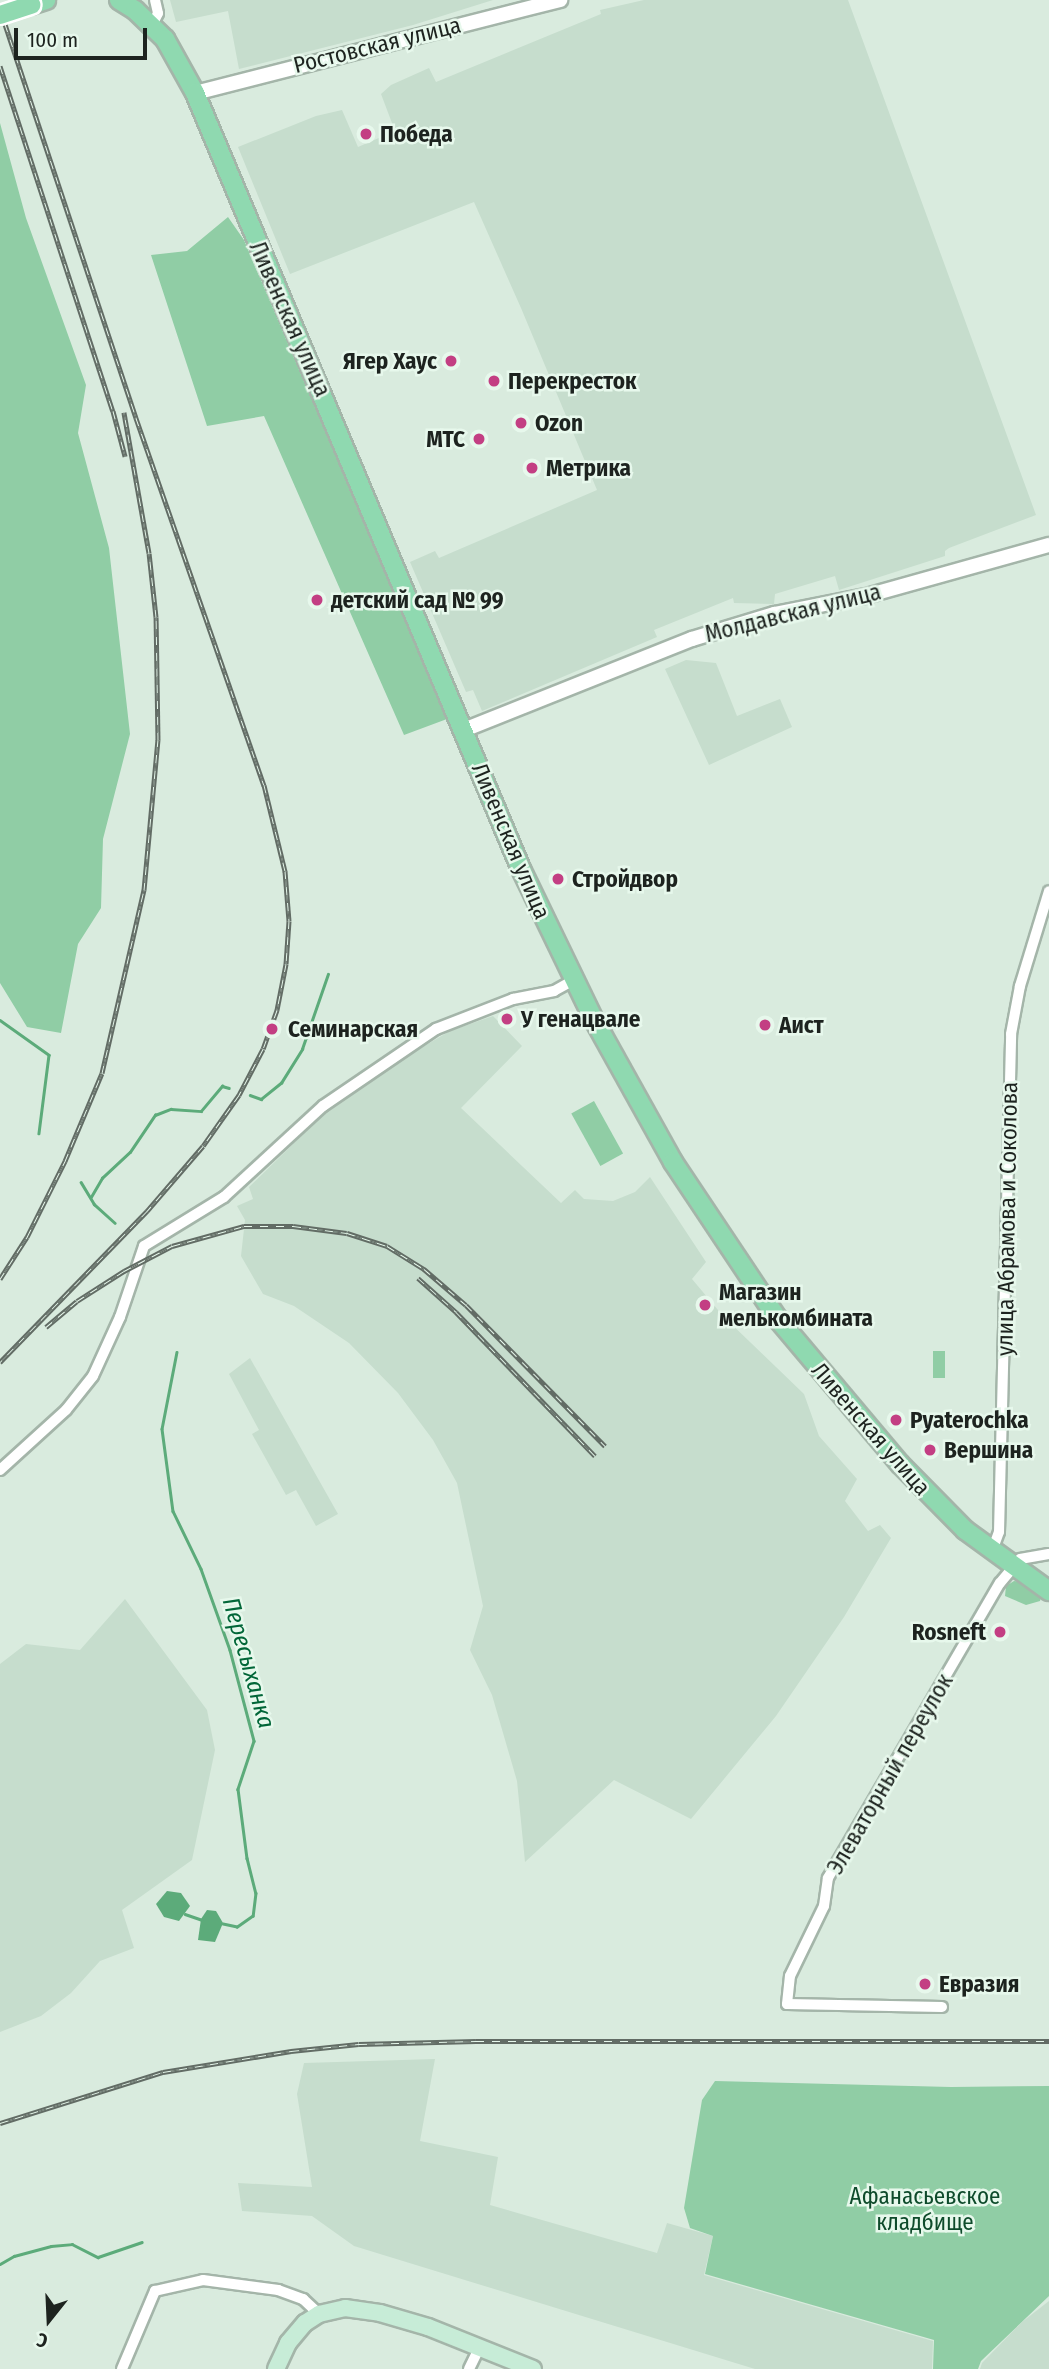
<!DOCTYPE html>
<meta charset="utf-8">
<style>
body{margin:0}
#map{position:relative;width:1049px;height:2369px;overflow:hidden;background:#d9ebde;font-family:"Fira Sans Condensed",sans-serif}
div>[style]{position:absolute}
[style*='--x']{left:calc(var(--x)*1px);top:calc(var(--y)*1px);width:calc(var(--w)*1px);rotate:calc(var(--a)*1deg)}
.built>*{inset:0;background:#c6ddcd}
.green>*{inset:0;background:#90cda5;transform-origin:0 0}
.water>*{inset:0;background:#5cab7a}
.stream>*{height:2.5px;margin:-1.25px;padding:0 1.25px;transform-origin:1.25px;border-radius:1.25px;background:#5cab7a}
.roads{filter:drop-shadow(2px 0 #a4b5a9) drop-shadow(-2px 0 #a4b5a9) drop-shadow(0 2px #a4b5a9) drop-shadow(0 -2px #a4b5a9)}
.minor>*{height:10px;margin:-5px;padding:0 5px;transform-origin:5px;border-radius:5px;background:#fff}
.tertiary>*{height:14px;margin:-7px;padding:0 7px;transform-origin:7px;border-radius:7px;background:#fff}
.secondary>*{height:16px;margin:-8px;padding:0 8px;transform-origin:8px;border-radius:8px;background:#c7ecd7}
.primary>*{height:18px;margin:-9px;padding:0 9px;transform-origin:9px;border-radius:9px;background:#8fd9b0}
.rail>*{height:5px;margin-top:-2.5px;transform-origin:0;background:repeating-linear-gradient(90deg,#e7f8ec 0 8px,#626c65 0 16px);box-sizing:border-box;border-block:2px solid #626c65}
.bridges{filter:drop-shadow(2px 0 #fff) drop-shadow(-2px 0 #fff) drop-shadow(0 2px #fff) drop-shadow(0 -2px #fff)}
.primary-bridge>*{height:18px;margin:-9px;padding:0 9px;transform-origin:9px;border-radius:9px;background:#8fd9b0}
.dots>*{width:19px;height:19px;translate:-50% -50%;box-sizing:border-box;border:4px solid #e7f8ec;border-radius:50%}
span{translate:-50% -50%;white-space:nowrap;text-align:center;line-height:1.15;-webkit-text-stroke:5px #e7f8ec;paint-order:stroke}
.street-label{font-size:23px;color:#1d231f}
.poi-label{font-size:23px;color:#1d231f;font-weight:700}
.left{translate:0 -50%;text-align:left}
.right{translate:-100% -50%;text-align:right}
.park-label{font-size:23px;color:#0e4b2b}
.water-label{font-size:24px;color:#026638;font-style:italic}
.north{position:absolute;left:14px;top:2285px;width:70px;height:70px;-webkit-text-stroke:5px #e7f8ec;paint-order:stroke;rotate:198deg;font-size:19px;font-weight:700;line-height:28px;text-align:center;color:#1d231f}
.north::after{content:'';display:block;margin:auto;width:24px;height:32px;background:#1d231f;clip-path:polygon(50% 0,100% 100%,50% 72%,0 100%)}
.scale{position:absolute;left:14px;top:28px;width:133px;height:32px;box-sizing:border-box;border:4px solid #1d231f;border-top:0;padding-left:9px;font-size:21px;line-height:24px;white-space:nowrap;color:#1d231f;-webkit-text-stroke:5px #e7f8ec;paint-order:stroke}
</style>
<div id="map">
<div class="built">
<div style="clip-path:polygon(170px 0,493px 0,413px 25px,239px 69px,228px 11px,176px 22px)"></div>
<div style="clip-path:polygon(644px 0,848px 0,1036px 515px,949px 548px,945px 551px,945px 556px,839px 590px,835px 576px,775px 594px,774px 604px,734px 603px,733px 598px,654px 630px,657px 637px,482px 711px,473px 690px,466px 692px,410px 562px,435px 551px,439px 558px,597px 490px,521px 308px,474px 202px,290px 274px,238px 147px,316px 116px,342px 110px,358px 147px,395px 131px,381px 94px,391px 85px,429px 68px,436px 82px,601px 14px,600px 10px)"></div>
<div style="clip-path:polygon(686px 660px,716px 663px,737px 716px,780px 699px,792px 727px,709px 765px,665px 669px)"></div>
<div style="clip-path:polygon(493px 1016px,522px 1046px,461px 1108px,561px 1203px,575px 1190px,584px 1199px,613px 1201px,635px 1192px,650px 1177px,706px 1262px,692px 1279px,723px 1316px,804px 1394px,819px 1436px,857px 1479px,845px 1501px,868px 1531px,880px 1525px,891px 1538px,844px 1617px,776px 1716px,691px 1819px,614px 1780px,525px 1862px,517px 1781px,492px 1695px,470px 1650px,483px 1606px,457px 1483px,433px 1440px,398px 1393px,349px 1343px,294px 1306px,263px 1294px,241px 1256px,245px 1220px,237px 1206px,253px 1199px,249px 1187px,329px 1109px,366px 1080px,450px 1031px)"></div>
<div style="clip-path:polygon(250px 1358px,338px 1514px,316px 1526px,296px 1490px,286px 1495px,252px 1434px,259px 1430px,229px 1374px)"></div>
<div style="clip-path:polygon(125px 1599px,207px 1710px,215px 1750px,192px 1860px,122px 1910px,134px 1948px,100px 1961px,71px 1993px,41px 2016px,0 2032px,0 1664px,26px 1644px,80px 1650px)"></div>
<div style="clip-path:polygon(435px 2059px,420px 2141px,498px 2157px,490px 2205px,657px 2253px,667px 2223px,713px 2236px,704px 2275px,933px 2341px,932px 2369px,755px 2369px,354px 2246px,312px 2216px,242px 2211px,238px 2183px,312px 2187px,297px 2094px,304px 2063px)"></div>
<div style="clip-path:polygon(1049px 2301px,1049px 2369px,980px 2369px,982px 2363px,1022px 2322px)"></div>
</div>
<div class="green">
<div style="clip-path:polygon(0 123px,26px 218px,86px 385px,78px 433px,109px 548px,130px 734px,103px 839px,101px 908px,78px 944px,61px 1033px,27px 1027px,0 983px)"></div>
<div style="clip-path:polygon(228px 217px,244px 240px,447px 719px,404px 735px,264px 416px,207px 426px,151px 255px,187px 251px)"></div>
<div style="left:594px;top:1101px;width:60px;height:26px;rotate:61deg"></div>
<div style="left:933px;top:1351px;width:12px;height:27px"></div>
<div style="clip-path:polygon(1014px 1581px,1021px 1582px,1041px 1597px,1040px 1601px,1026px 1605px,1005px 1596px,1006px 1586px)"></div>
<div style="clip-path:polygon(715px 2081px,951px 2087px,1049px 2086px,1049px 2296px,981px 2361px,978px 2369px,933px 2369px,934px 2340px,705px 2274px,713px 2236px,690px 2228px,684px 2208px,702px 2100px)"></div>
</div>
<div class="water">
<div style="clip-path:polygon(167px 1891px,181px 1893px,190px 1906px,179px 1921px,164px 1917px,156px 1904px)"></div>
<div style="clip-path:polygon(207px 1910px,216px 1911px,223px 1923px,215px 1942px,198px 1940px,201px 1919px)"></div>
</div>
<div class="stream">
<div style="--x:0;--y:1020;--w:60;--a:35.5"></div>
<div style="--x:49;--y:1055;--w:79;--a:97.3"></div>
<div style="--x:250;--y:1095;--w:12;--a:20"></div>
<div style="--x:261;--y:1099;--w:26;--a:-39"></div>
<div style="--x:281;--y:1083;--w:40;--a:-58"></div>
<div style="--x:302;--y:1049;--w:79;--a:-70.9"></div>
<div style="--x:81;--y:1182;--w:26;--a:59"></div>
<div style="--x:94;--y:1204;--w:28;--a:42"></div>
<div style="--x:91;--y:1197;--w:22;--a:-60"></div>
<div style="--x:102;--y:1178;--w:38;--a:-43"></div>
<div style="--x:130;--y:1152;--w:45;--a:-56"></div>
<div style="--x:155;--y:1115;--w:17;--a:-21"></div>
<div style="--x:171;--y:1109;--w:30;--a:4"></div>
<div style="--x:201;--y:1111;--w:33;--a:-50"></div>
<div style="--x:222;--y:1086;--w:7;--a:16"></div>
<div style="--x:177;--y:1352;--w:78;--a:101"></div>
<div style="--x:162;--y:1429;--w:83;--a:82.4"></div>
<div style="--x:173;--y:1511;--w:64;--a:64.2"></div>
<div style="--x:201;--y:1569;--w:86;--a:70.3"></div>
<div style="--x:230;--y:1650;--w:94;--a:75.2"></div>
<div style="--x:254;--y:1741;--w:51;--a:108.4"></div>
<div style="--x:238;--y:1789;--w:70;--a:82.6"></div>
<div style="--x:247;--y:1858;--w:36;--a:76"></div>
<div style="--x:256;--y:1893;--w:23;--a:97"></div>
<div style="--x:253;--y:1916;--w:19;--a:145"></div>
<div style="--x:237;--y:1927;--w:14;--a:-168"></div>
<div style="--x:185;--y:1914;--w:18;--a:19"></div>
<div style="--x:0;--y:2264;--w:16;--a:-30"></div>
<div style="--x:14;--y:2256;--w:38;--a:-15"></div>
<div style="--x:51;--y:2246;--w:21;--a:-5"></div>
<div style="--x:72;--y:2244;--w:29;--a:27"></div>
<div style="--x:98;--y:2257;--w:46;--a:-18.8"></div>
</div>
<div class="roads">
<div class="minor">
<div style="--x:152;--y:25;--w:13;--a:-63"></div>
<div style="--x:158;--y:13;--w:13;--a:-103"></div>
<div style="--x:0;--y:1470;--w:89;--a:-42.3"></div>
<div style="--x:66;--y:1410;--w:43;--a:-51.5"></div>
<div style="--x:93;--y:1376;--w:65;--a:-65.4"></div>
<div style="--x:120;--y:1317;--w:75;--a:-71.3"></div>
<div style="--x:144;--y:1246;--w:94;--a:-31.5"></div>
<div style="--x:224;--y:1197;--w:134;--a:-42.6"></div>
<div style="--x:323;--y:1106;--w:137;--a:-34.3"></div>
<div style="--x:436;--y:1029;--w:83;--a:-21.3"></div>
<div style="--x:513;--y:999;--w:42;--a:-11"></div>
<div style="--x:554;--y:991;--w:23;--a:-29"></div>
<div style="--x:992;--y:1551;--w:20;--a:-70"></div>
<div style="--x:999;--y:1532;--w:498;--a:-88.6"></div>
<div style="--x:1011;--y:1034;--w:49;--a:-79.4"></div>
<div style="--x:1020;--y:986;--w:99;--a:-73"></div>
<div style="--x:942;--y:2007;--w:155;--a:-178.9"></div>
<div style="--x:787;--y:2004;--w:28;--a:-84"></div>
<div style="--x:790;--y:1976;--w:78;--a:-64.1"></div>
<div style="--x:824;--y:1906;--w:28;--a:-82"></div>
<div style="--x:828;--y:1878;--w:341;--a:-59.8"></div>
<div style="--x:1000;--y:1583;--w:31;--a:-50"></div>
<div style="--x:1020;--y:1559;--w:29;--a:-10"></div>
<div style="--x:122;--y:2369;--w:85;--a:-67.1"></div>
<div style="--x:155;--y:2291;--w:49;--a:-12.9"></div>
<div style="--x:203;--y:2280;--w:76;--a:7.6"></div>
<div style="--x:278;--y:2290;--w:27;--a:20"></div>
<div style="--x:303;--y:2299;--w:22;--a:43"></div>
<div style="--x:469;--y:2369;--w:25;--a:-64"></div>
</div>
<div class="tertiary">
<div style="--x:195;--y:93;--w:377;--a:-14.3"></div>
<div style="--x:464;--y:730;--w:245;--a:-21.8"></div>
<div style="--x:692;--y:639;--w:86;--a:-17"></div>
<div style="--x:774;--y:614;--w:94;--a:-11.1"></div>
<div style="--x:866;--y:596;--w:190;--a:-15.6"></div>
</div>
<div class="secondary">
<div style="--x:276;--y:2369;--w:29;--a:-65"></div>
<div style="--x:288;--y:2343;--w:26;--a:-50"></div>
<div style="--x:305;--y:2323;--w:17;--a:-33"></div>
<div style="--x:319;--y:2314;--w:27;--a:-13"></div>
<div style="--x:345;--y:2308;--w:35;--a:8"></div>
<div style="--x:380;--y:2313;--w:50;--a:16.3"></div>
<div style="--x:428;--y:2327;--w:113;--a:21.8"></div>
</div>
<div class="primary">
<div style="--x:119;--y:0;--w:19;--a:32"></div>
<div style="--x:135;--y:10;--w:42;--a:44"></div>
<div style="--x:165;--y:39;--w:62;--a:60.9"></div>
<div style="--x:195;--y:93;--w:842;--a:67.21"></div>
<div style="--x:521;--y:869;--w:168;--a:64.2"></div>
<div style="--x:594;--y:1020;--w:162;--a:60.9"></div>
<div style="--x:673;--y:1162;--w:187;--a:56.3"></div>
<div style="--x:777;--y:1318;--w:191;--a:49.9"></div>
<div style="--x:900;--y:1464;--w:93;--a:45.4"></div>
<div style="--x:965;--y:1530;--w:104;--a:36"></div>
<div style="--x:31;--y:5;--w:16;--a:-18"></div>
</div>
</div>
<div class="rail">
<div style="--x:0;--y:9;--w:431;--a:71.6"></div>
<div style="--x:136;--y:418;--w:389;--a:70.8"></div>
<div style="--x:264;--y:785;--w:89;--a:76.3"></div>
<div style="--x:285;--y:871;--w:50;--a:85.4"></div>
<div style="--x:289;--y:921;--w:43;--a:94"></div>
<div style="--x:286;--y:964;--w:47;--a:101.1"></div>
<div style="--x:277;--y:1010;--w:41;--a:109.7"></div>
<div style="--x:263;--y:1049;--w:52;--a:117.6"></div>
<div style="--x:239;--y:1095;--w:62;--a:125.2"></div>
<div style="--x:203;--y:1146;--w:86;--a:130.7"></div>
<div style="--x:147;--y:1211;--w:211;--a:134.2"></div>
<div style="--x:0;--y:66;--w:363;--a:71.9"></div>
<div style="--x:113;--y:411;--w:47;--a:75.1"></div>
<div style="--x:418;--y:1278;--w:51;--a:41.8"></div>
<div style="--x:456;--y:1312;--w:200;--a:46"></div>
<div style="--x:0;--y:1279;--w:50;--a:-57.3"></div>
<div style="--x:27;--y:1237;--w:85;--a:-63.4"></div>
<div style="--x:65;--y:1161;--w:95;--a:-67.2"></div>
<div style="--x:102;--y:1073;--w:188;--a:-77.1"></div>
<div style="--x:144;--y:890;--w:151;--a:-84.7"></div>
<div style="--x:158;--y:740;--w:123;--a:-90.9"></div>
<div style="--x:156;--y:617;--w:64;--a:-96.2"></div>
<div style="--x:149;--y:553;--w:143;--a:-100.1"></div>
<div style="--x:46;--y:1327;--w:40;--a:-40"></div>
<div style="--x:77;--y:1301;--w:56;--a:-32.6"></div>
<div style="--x:124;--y:1271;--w:54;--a:-27.5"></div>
<div style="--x:172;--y:1246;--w:75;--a:-15.5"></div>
<div style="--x:244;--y:1226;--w:49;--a:0"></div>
<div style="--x:293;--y:1226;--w:54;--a:7.4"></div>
<div style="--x:347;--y:1233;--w:42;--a:18"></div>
<div style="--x:387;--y:1246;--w:44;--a:31.9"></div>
<div style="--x:424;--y:1269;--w:55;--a:40.6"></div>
<div style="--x:466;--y:1305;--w:198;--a:45.4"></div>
<div style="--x:0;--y:2123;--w:171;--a:-17.4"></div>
<div style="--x:163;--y:2072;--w:130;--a:-9.3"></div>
<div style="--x:291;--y:2051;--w:68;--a:-5.9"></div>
<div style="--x:359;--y:2044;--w:117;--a:-1.5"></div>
<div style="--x:476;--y:2041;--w:573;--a:0"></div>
</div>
<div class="bridges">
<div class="primary-bridge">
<div style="--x:0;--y:15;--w:33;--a:-18"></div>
</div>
</div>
<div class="dots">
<div style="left:366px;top:134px;background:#c33f83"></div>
<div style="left:451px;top:361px;background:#c33f83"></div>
<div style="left:494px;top:381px;background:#c33f83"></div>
<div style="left:521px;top:423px;background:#c33f83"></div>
<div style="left:479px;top:439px;background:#c33f83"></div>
<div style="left:532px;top:468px;background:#c33f83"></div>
<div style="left:317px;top:600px;background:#c33f83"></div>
<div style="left:558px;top:879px;background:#c33f83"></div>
<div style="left:507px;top:1019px;background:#c33f83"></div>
<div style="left:765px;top:1025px;background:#c33f83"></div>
<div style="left:272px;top:1029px;background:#c33f83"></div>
<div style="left:705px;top:1305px;background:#c33f83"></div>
<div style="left:896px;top:1420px;background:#c33f83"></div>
<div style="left:930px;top:1450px;background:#c33f83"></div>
<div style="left:1000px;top:1632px;background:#c33f83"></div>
<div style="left:925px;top:1984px;background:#c33f83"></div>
</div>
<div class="street-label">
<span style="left:377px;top:45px;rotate:-14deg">Ростовская улица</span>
<span style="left:290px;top:319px;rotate:66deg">Ливенская улица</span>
<span style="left:793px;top:613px;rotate:-14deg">Молдавская улица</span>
<span style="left:511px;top:841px;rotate:67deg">Ливенская улица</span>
<span style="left:1007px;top:1219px;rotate:-89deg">улица Абрамова и Соколова</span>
<span style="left:871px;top:1429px;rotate:49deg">Ливенская улица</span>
<span style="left:890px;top:1774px;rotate:-60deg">Элеваторный переулок</span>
</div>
<div class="poi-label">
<span class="left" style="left:380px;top:134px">Победа</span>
<span class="right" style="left:437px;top:361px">Ягер Хаус</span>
<span class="left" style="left:508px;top:381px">Перекресток</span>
<span class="left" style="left:535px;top:423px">Ozon</span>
<span class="right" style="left:465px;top:439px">МТС</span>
<span class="left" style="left:546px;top:468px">Метрика</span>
<span class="left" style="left:331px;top:600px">детский сад № 99</span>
<span class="left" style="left:572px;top:879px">Стройдвор</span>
<span class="left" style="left:521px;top:1019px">У генацвале</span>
<span class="left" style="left:779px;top:1025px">Аист</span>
<span class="left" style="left:288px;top:1029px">Семинарская</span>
<span class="left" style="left:719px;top:1305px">Магазин<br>мелькомбината</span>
<span class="left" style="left:910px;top:1420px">Pyaterochka</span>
<span class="left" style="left:944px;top:1450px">Вершина</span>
<span class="right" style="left:986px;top:1632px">Rosneft</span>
<span class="left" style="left:939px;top:1984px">Евразия</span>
</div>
<div class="park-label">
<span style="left:925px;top:2209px">Афанасьевское<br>кладбище</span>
</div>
<div class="water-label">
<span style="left:248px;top:1663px;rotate:74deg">Пересыханка</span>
</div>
<div class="north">С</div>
<div class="scale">100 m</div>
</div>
